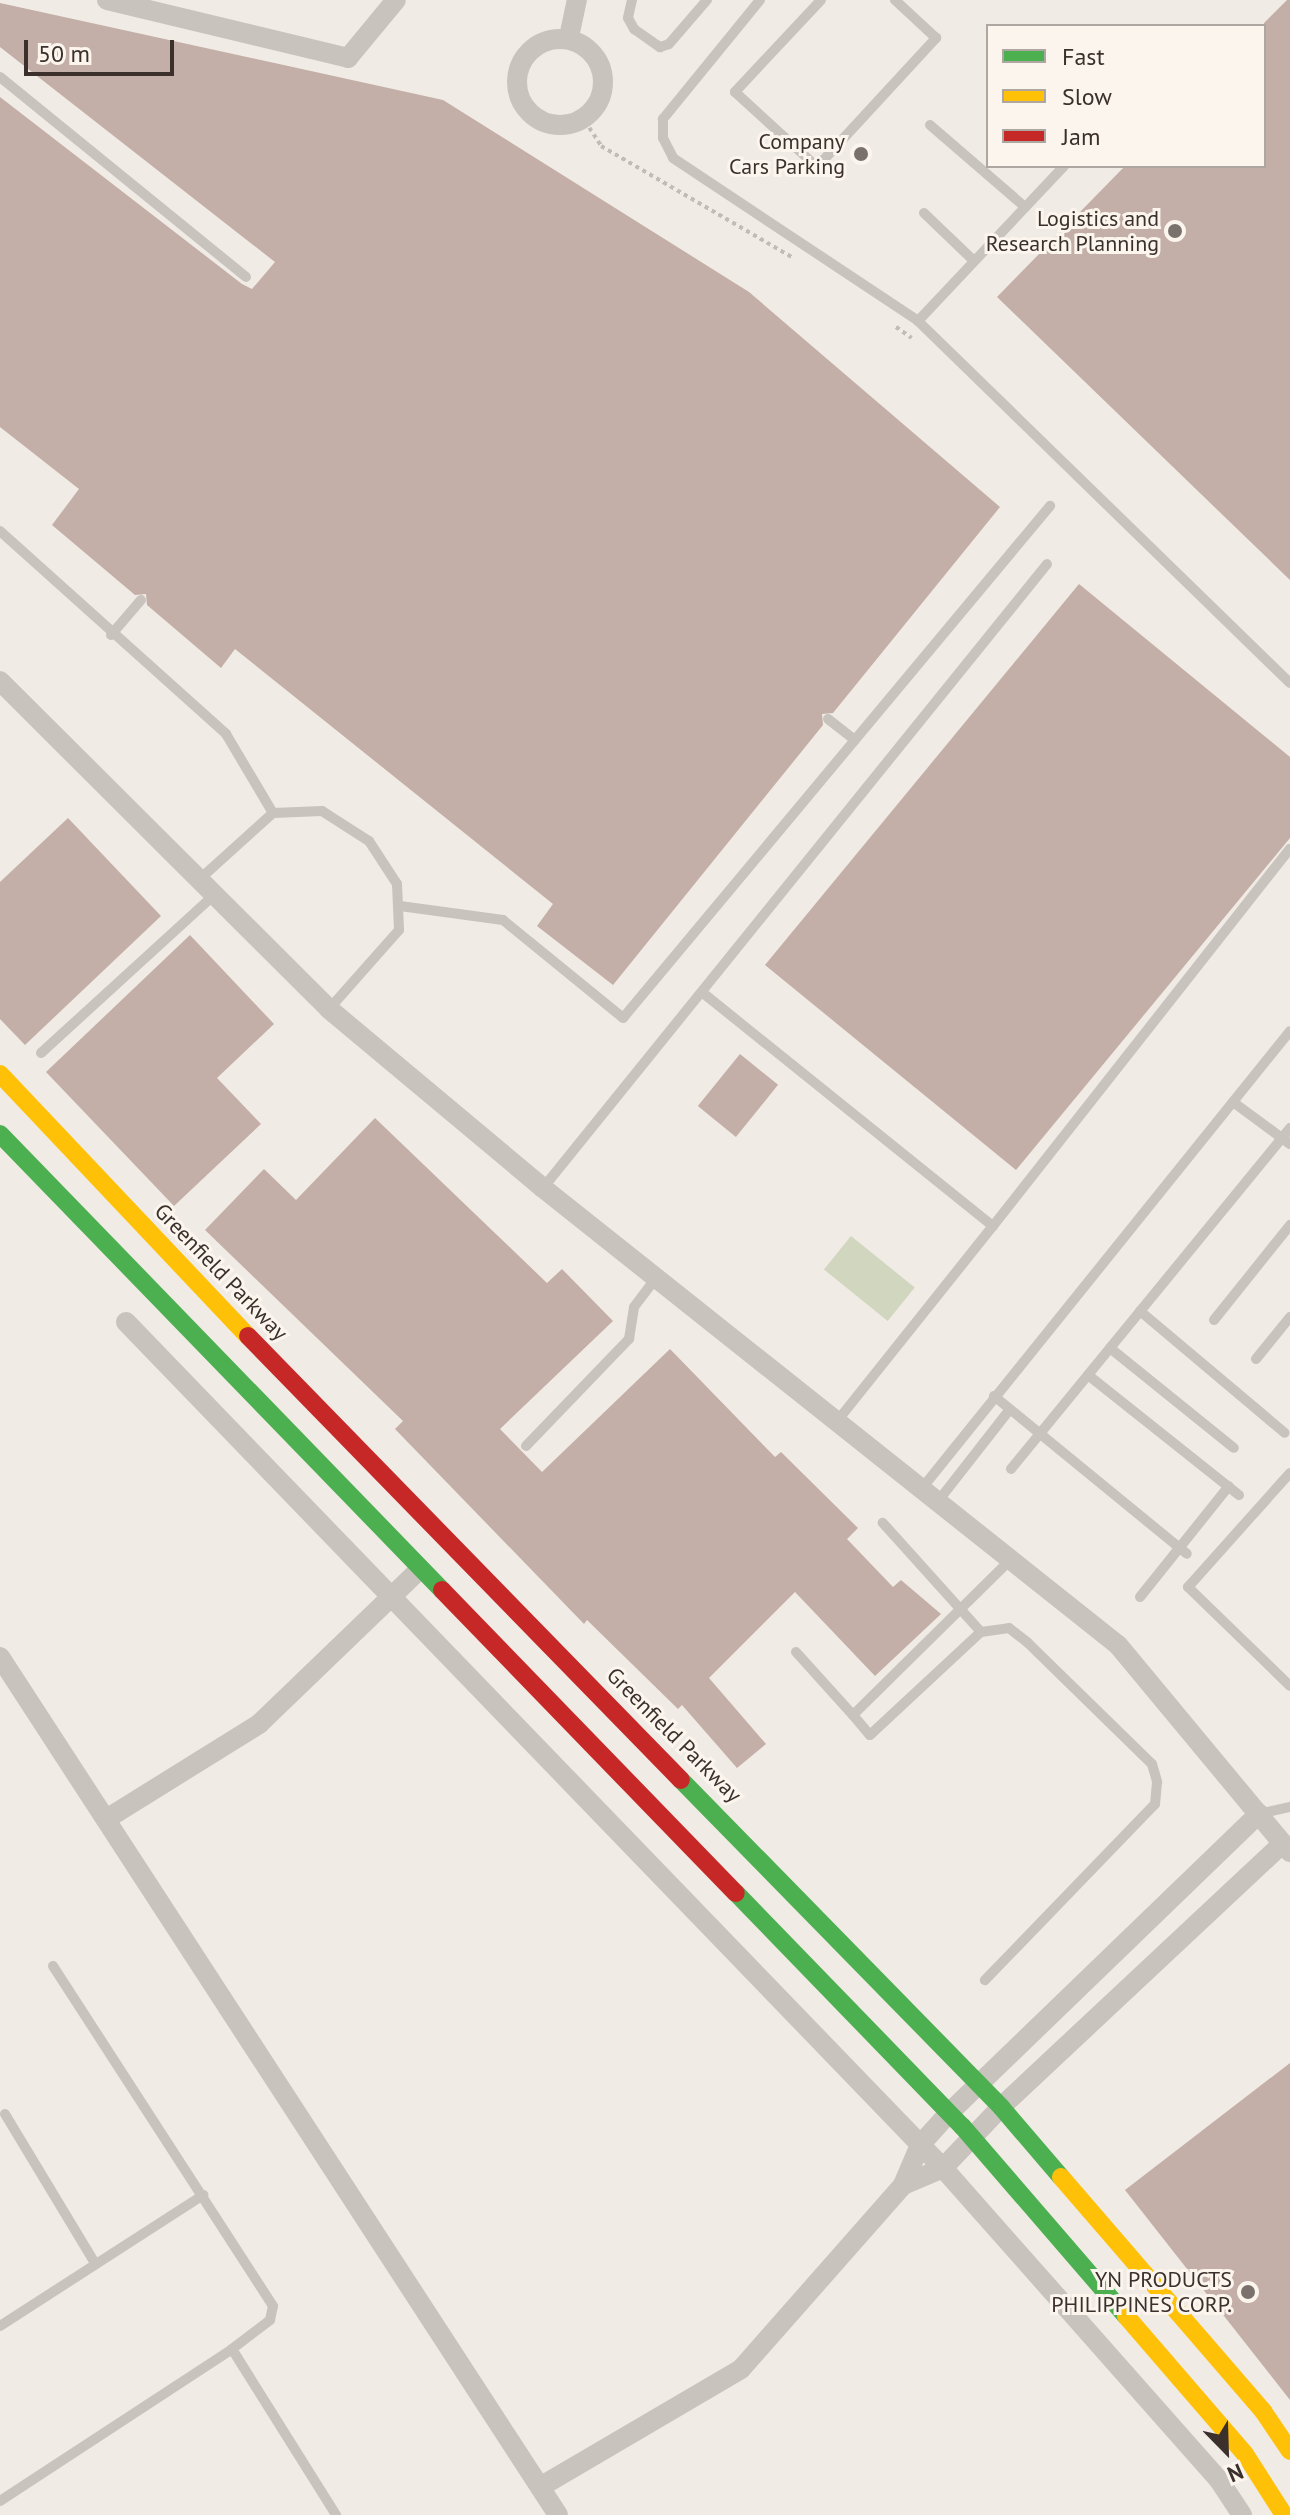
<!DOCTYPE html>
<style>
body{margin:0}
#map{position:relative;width:1290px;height:2515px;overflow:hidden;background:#f0ebe5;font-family:"PT Sans",sans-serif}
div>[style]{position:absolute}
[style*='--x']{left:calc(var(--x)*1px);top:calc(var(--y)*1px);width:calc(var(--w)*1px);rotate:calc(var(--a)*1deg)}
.green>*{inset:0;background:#d1d6bf;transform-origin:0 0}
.building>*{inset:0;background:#c3afa7;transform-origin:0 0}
.path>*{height:4px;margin-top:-2px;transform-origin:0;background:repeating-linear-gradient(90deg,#c2bbb6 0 4px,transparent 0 8px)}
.lane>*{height:10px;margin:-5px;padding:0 5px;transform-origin:5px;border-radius:5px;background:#c9c3be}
.street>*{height:20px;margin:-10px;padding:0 10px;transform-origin:10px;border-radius:10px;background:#c9c3be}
.street>.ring{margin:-10px;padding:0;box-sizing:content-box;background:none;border:20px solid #c9c3be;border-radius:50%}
.fast>*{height:18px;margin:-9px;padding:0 9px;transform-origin:9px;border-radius:9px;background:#4caf50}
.slow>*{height:18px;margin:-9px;padding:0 9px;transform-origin:9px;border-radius:9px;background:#ffc107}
.jam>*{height:18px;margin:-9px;padding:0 9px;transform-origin:9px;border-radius:9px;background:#c62828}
.dots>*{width:22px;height:22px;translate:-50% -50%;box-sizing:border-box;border:4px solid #fbf5ee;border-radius:50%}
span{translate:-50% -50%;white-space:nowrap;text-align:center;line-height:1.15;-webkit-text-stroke:6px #fbf5ee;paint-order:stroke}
.poi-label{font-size:22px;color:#3b302b}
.right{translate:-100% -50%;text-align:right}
.street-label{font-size:22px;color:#3b302b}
.legend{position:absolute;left:986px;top:24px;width:280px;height:144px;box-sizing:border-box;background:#fbf5ee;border:2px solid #aea6a0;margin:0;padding:10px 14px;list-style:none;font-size:24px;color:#3b302b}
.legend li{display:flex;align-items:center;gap:16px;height:40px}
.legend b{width:40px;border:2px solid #aea6a0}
.north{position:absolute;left:1186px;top:2411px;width:80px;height:80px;-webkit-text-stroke:6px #fbf5ee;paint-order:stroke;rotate:157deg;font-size:22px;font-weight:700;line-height:32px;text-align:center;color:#3b302b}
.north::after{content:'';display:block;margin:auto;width:28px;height:36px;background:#3b302b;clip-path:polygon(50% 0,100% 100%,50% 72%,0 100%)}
.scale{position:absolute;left:24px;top:40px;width:150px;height:36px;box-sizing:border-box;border:4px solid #3b302b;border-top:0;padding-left:10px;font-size:24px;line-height:28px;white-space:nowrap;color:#3b302b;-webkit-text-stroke:6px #fbf5ee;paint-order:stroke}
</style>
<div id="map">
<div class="green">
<div style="left:851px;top:1236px;width:82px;height:43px;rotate:39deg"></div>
</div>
<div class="building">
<div style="clip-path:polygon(1287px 0,1290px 0,1290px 580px,997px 297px,1125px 166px,1264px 166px,1264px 23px)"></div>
<div style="clip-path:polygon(0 3px,443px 100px,749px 292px,1000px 507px,833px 713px,822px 714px,823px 725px,613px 985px,537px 926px,553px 904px,235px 649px,221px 668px,147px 605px,146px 594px,135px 595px,52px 525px,79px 489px,0 427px,0 97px,242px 284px,252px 289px,275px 262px,0 47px)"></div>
<div style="clip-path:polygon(1079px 584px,1290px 757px,1290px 838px,1016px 1170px,765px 965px)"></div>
<div style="clip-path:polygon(68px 818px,161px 916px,25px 1045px,0 1019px,0 882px)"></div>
<div style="clip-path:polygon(190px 935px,274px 1024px,217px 1078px,261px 1124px,174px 1206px,46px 1072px)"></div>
<div style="left:740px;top:1054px;width:49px;height:67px;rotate:39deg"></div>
<div style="clip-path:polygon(375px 1118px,547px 1283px,562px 1269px,613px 1321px,500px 1429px,542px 1472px,670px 1349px,775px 1457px,781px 1452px,858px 1528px,847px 1539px,893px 1587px,901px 1580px,941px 1614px,875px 1676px,795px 1592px,709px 1678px,766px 1744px,737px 1768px,682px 1705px,678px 1709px,587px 1620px,584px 1624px,395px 1429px,403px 1421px,205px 1230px,264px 1169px,296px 1200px)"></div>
<div style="clip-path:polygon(1290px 2063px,1290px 2400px,1125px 2190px)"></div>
</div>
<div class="path">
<div style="--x:585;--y:121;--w:30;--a:57"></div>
<div style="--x:601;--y:146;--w:221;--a:30.2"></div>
<div style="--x:896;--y:327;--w:19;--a:35"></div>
</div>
<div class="lane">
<div style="--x:632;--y:0;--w:18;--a:103"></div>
<div style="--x:628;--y:18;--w:13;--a:61"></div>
<div style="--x:634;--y:29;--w:32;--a:35"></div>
<div style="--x:660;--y:47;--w:9;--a:-18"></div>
<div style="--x:669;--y:44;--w:58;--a:-49.2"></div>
<div style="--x:760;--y:0;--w:154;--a:129.2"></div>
<div style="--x:663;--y:119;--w:19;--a:90"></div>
<div style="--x:663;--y:138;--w:22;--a:63"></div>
<div style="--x:673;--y:158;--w:294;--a:33.6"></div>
<div style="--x:918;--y:321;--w:519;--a:44.22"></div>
<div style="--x:821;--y:0;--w:126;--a:133.1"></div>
<div style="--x:735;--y:92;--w:111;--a:42.4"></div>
<div style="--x:817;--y:167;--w:176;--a:-47.3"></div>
<div style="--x:936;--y:38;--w:56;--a:-137.2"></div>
<div style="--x:0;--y:77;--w:317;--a:39.1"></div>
<div style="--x:930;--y:125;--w:125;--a:40.8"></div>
<div style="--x:924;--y:213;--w:69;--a:43.8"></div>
<div style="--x:918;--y:321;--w:213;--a:-46.7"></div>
<div style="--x:0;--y:531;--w:304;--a:41.9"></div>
<div style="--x:226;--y:734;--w:92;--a:59.3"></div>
<div style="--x:111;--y:635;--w:46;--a:-49.4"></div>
<div style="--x:828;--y:719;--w:34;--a:38"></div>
<div style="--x:201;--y:878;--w:97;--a:-42.1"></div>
<div style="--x:273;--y:813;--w:49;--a:-2.3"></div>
<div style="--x:322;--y:811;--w:56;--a:32.6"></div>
<div style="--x:369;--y:841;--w:51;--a:56.9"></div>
<div style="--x:397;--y:884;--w:46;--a:87.5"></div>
<div style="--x:399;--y:930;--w:106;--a:131.5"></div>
<div style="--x:400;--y:906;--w:104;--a:7.7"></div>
<div style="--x:503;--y:920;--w:155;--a:39.2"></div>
<div style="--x:623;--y:1018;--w:667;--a:-50.17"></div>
<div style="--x:703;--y:993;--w:372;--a:38.8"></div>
<div style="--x:993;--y:1226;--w:480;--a:-51.8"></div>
<div style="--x:41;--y:1053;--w:236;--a:-42.4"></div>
<div style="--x:1233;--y:1102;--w:71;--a:36.4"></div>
<div style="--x:543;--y:1188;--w:802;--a:-51.07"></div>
<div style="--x:1140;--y:1311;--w:189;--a:40.1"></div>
<div style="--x:1214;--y:1320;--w:122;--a:-51.3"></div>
<div style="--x:1110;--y:1348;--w:159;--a:38.9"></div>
<div style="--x:1256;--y:1359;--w:54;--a:-51"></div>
<div style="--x:1088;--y:1375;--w:193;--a:38.5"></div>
<div style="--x:994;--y:1396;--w:249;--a:39.3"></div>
<div style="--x:838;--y:1420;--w:248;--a:-51.4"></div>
<div style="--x:526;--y:1446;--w:149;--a:-46.1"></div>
<div style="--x:629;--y:1339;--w:32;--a:-81"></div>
<div style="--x:634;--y:1307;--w:38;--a:-53"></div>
<div style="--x:1011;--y:1469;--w:441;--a:-50.7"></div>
<div style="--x:1290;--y:1473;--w:153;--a:131.8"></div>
<div style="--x:1188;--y:1587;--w:142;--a:44.1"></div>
<div style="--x:923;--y:1487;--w:585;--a:-51.17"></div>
<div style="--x:939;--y:1500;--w:115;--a:-52"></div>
<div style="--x:1140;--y:1597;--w:142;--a:-51.3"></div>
<div style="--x:981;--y:1632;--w:28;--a:-8"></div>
<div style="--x:1009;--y:1628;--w:24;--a:38"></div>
<div style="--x:1028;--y:1643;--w:173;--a:44.3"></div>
<div style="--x:1152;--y:1764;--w:19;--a:74"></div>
<div style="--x:1157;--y:1782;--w:22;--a:95"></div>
<div style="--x:1155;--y:1804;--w:245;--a:134"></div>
<div style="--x:796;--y:1652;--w:85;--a:47.9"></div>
<div style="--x:853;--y:1715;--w:222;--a:-44.6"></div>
<div style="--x:853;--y:1715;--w:26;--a:50"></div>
<div style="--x:870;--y:1735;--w:151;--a:-42.9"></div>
<div style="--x:981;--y:1632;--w:147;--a:-132"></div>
<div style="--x:1259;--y:1814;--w:32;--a:-13"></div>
<div style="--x:5;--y:2114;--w:174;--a:58.9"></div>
<div style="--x:0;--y:2326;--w:242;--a:-32.8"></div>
<div style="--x:232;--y:2349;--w:196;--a:57.9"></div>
<div style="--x:0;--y:2501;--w:277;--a:-33.2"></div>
<div style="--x:232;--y:2349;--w:48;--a:-37.3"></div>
<div style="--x:270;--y:2320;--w:14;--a:-78"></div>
<div style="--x:273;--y:2306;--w:405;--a:-122.9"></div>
</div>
<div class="street">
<div style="--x:107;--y:0;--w:248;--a:13.5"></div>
<div style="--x:348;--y:58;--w:75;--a:-50.4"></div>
<div style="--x:569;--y:37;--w:38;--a:-78"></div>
<div class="ring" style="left:517px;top:39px;width:66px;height:66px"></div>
<div style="--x:0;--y:681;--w:465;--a:44.9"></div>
<div style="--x:329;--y:1009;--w:279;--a:39.9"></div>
<div style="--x:543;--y:1188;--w:734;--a:38.48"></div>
<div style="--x:1118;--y:1645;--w:269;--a:50.3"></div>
<div style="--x:126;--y:1322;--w:1176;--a:46"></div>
<div style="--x:943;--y:2168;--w:417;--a:48.5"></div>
<div style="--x:1219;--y:2480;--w:42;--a:56.7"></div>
<div style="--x:0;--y:1657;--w:1023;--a:56.96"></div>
<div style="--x:108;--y:1818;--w:178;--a:-31.9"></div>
<div style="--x:259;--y:1724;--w:223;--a:-43.9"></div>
<div style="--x:903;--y:2185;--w:43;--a:-23"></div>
<div style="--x:943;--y:2168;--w:84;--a:-46.4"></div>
<div style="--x:1001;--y:2107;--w:386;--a:-43.1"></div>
<div style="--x:540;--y:2487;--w:233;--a:-30.4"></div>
<div style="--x:741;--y:2369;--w:245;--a:-48.6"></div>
<div style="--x:903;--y:2185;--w:43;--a:-67"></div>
<div style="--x:920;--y:2145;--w:43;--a:-47.8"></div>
<div style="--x:949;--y:2113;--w:431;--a:-44"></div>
</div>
<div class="fast">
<div style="--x:0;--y:1134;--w:635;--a:45.89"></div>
<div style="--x:681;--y:1780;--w:458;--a:45.6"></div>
<div style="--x:1001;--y:2107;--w:92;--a:49.4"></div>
<div style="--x:736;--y:1893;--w:325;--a:45.9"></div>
<div style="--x:962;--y:2126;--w:251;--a:49.2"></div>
</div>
<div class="slow">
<div style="--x:0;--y:1074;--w:361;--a:46.6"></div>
<div style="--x:1061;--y:2177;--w:309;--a:49.2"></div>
<div style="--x:1263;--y:2411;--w:48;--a:56"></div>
<div style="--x:1126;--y:2316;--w:182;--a:49.2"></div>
<div style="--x:1245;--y:2454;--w:72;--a:57.4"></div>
</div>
<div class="jam">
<div style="--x:248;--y:1336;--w:620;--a:45.72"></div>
<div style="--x:442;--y:1590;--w:422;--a:45.9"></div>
</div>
<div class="dots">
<div style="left:861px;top:154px;background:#7a716c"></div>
<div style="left:1175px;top:231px;background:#7a716c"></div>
<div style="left:1248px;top:2292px;background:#7a716c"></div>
</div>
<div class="poi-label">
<span class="right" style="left:845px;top:154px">Company<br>Cars Parking</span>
<span class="right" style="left:1159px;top:231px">Logistics and<br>Research Planning</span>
<span class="right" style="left:1232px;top:2292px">YN PRODUCTS<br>PHILIPPINES CORP.</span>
</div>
<div class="street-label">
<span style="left:221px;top:1272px;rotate:46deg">Greenfield Parkway</span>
<span style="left:674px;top:1735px;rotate:45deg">Greenfield Parkway</span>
</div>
<ul class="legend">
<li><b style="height:10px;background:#4caf50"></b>Fast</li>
<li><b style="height:10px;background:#ffc107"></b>Slow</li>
<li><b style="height:10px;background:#c62828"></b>Jam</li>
</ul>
<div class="north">N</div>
<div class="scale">50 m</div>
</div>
